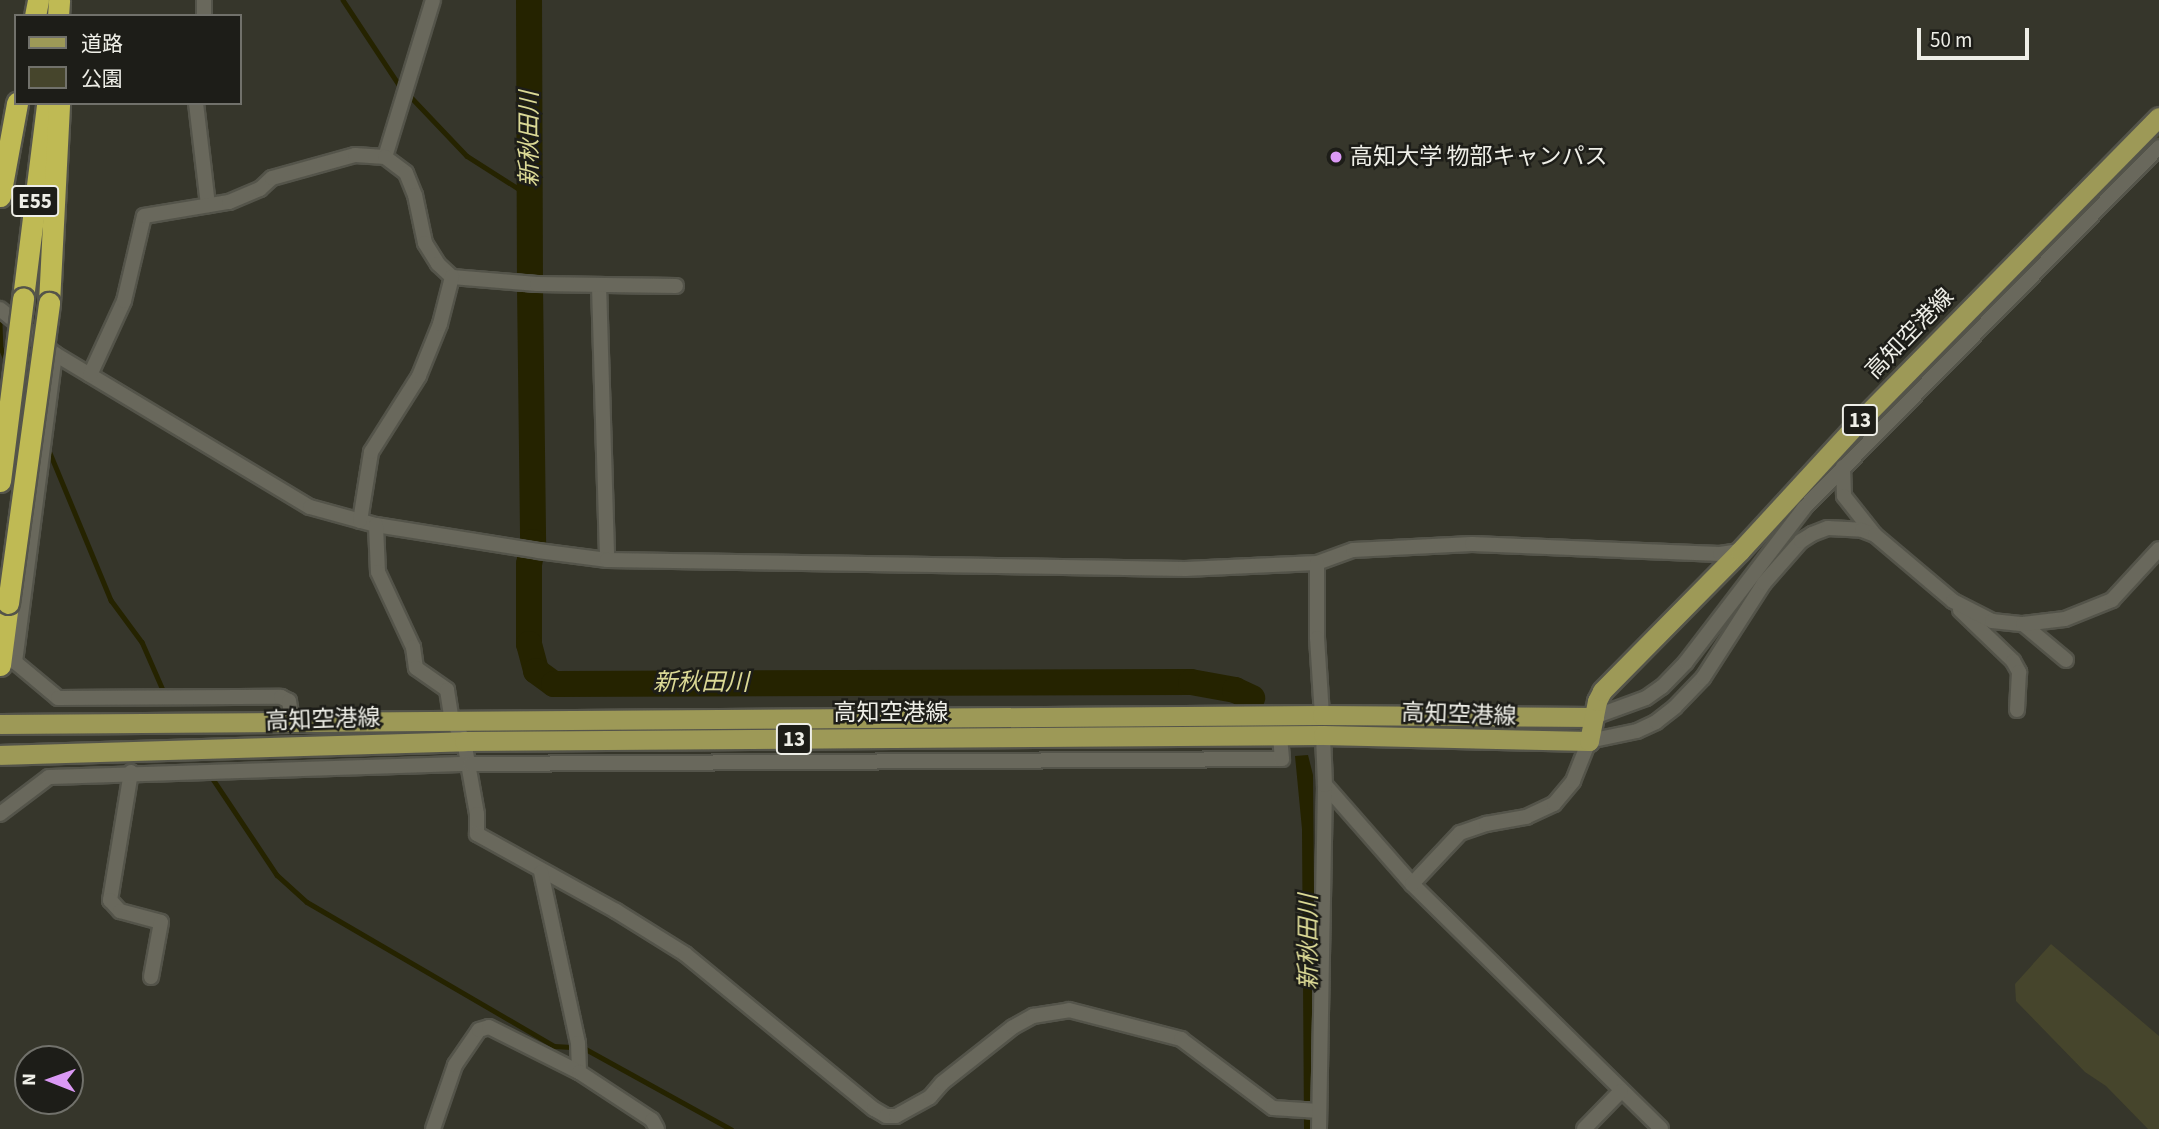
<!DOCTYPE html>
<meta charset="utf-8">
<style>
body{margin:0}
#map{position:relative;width:2159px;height:1129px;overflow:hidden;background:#36362b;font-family:"Source Sans 3","Noto Sans JP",sans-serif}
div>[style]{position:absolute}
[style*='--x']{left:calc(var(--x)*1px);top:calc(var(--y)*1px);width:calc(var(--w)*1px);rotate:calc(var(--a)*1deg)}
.green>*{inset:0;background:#46452c}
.water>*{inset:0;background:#252300}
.stream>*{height:4.5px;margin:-2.25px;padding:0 2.25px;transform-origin:2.25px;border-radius:2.25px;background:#252300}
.river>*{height:26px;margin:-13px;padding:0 13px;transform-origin:13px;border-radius:13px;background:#252300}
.roads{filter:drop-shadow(2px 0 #54544a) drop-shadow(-2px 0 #54544a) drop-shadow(0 2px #54544a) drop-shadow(0 -2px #54544a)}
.minor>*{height:14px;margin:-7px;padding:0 7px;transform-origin:7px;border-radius:7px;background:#69685c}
.major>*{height:19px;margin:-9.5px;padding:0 9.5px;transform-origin:9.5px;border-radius:9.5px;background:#9d9957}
.highway>*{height:21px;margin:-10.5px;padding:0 10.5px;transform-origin:10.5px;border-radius:10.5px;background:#bfba54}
.bridges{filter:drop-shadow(2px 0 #54544a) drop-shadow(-2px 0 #54544a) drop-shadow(0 2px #54544a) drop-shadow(0 -2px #54544a)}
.highway-bridge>*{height:21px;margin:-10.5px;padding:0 10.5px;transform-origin:10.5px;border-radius:10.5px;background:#bfba54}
.dots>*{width:19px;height:19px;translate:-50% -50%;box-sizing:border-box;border:4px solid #1d1d18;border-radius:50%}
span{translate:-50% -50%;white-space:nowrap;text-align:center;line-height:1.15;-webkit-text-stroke:5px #1d1d18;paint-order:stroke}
.shield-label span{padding:2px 5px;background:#1d1d18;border:2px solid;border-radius:5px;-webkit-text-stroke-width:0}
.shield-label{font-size:21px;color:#eeeee7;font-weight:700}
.poi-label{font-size:23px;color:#eeeee7}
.left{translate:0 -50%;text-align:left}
.street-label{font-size:23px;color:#eeeee7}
.water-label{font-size:24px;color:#dbd995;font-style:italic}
.legend{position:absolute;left:14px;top:14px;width:228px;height:91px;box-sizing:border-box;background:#1d1d18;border:2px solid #71716b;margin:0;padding:9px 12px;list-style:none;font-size:21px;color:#eeeee7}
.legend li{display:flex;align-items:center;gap:14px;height:35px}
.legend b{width:35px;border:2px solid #71716b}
.north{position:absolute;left:14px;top:1045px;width:70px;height:70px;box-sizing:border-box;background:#1d1d18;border:2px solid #71716b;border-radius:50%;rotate:271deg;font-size:19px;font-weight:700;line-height:28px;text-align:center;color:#eeeee7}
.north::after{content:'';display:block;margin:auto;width:24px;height:32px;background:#db99f5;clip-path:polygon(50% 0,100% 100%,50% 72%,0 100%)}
.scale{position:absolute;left:1917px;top:28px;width:112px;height:32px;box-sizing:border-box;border:4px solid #eeeee7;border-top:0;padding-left:9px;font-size:21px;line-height:24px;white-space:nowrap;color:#eeeee7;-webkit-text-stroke:5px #1d1d18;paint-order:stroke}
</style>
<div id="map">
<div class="green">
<div style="clip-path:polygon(2159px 131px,2159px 137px,1847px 454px,1844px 451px,1912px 378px)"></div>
<div style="clip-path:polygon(2051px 944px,2159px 1036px,2159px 1129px,2148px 1129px,2106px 1086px,2085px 1072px,2016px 1001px,2015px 984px)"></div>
</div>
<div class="water">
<div style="clip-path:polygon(1308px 755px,1313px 775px,1316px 1129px,1304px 1129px,1302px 829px,1295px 756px)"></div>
</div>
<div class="stream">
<div style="--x:343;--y:0;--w:107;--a:56.5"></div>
<div style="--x:411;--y:97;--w:81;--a:46.5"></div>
<div style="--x:467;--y:156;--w:75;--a:32.4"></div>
<div style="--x:0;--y:324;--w:24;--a:88"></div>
<div style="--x:1;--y:348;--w:13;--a:67"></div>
<div style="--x:48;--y:448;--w:165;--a:67.5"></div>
<div style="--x:111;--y:600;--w:52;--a:53.6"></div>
<div style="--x:142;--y:642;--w:55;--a:66.3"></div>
<div style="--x:211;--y:776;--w:119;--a:56.3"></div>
<div style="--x:277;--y:875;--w:40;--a:42"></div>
<div style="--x:307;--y:902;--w:286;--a:30.2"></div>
<div style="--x:554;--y:1046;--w:17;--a:3"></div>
<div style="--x:584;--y:1048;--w:168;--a:28.9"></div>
</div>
<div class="river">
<div style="--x:529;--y:0;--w:279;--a:89.8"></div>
<div style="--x:530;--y:287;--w:255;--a:89.3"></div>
<div style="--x:533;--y:542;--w:22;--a:100"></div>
<div style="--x:529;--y:564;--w:80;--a:90"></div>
<div style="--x:529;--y:644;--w:28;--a:75"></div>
<div style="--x:536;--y:671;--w:22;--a:36"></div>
<div style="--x:554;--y:684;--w:637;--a:-0.18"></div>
<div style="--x:1191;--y:682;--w:45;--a:10.3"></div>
<div style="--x:1235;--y:690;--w:19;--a:25"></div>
</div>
<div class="roads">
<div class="minor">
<div style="--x:204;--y:0;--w:16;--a:90"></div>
<div style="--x:196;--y:103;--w:103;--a:83.3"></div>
<div style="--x:385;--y:157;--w:164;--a:-73"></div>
<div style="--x:599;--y:285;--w:275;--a:88.3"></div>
<div style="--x:0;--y:309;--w:71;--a:39.3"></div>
<div style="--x:55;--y:354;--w:297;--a:31"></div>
<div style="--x:310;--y:507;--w:68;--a:15.3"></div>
<div style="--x:376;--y:525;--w:164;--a:9.1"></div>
<div style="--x:538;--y:551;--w:70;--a:7.4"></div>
<div style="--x:607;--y:560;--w:578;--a:0.89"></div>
<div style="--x:1185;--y:569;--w:132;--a:-2.6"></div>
<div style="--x:1317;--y:563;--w:38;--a:-20"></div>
<div style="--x:1353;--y:550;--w:119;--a:-2.9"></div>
<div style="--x:1472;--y:544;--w:248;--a:2.3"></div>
<div style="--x:1720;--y:554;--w:20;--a:-9"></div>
<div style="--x:55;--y:354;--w:311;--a:97.4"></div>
<div style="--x:15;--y:662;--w:56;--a:39.9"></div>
<div style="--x:58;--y:698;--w:223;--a:-0.3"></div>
<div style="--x:281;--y:697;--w:9;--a:27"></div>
<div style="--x:289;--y:701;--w:20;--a:81"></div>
<div style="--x:90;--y:375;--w:81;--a:-65.3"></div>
<div style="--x:124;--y:301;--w:87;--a:-76.8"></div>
<div style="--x:144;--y:216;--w:86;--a:-9.4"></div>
<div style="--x:229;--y:202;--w:34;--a:-23"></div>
<div style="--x:260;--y:189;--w:16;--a:-43"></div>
<div style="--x:272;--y:178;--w:86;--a:-15.5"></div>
<div style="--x:355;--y:155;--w:30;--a:4"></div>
<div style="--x:385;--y:157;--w:26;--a:37"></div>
<div style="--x:406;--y:173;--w:24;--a:68"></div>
<div style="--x:415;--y:195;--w:49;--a:78.2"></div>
<div style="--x:425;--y:243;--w:25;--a:58"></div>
<div style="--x:438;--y:264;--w:19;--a:43"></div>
<div style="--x:452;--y:277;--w:85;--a:4.7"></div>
<div style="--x:537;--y:284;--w:139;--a:0.8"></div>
<div style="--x:1843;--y:467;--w:29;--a:88"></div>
<div style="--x:1844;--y:496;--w:48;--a:51.7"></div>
<div style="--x:360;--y:521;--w:70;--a:-80.9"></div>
<div style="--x:371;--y:452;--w:90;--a:-57.7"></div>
<div style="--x:419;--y:376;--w:56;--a:-68"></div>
<div style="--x:440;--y:324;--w:49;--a:-75.7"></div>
<div style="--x:376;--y:525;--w:47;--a:87.6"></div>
<div style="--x:378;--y:572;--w:83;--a:65"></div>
<div style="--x:413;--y:647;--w:21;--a:82"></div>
<div style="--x:416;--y:668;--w:38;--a:35"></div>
<div style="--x:447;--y:690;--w:30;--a:81"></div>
<div style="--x:452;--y:720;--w:24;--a:60"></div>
<div style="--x:464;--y:741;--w:74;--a:79.9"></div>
<div style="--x:477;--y:814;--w:20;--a:90"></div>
<div style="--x:477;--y:834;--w:159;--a:29"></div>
<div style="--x:616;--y:911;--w:81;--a:31.9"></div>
<div style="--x:685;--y:954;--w:244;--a:39.4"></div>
<div style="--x:874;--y:1109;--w:14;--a:30"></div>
<div style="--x:886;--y:1116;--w:10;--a:0"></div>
<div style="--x:896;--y:1116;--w:39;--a:-29"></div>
<div style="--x:930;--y:1097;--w:18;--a:-49"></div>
<div style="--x:942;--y:1083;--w:90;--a:-38.3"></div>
<div style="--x:1013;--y:1027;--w:23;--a:-29"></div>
<div style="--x:1033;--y:1016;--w:36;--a:-9"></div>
<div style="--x:1069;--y:1010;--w:116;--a:14.5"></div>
<div style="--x:1181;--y:1039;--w:115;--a:36.9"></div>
<div style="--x:1273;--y:1108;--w:46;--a:3.7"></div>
<div style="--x:1317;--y:563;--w:75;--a:90"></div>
<div style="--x:1317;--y:638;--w:77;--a:86.3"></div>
<div style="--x:1960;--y:610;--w:74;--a:43.9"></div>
<div style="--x:2013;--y:661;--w:13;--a:61"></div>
<div style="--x:2019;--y:672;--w:38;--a:93"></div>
<div style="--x:2023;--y:624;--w:56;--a:39.9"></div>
<div style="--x:1594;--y:717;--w:55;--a:-20.1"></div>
<div style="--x:1646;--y:698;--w:19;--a:-35"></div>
<div style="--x:1662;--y:687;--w:35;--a:-46"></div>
<div style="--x:1686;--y:662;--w:194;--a:-52.5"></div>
<div style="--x:1804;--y:508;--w:506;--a:-45.48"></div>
<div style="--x:131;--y:772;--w:130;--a:99.3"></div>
<div style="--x:110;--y:900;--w:15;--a:48"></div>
<div style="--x:120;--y:911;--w:42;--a:15"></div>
<div style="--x:161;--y:922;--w:56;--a:100.3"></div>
<div style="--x:1325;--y:785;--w:132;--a:48.7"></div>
<div style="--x:1412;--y:884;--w:349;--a:44.5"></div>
<div style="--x:0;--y:814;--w:61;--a:-37.1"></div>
<div style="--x:49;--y:777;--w:421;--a:-1.8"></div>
<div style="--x:470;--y:764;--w:812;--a:-0.35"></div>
<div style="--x:1282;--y:759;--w:24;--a:-95"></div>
<div style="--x:541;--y:872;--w:175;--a:77.8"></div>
<div style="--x:578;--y:1043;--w:29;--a:88"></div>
<div style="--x:1412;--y:884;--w:70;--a:-46.7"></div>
<div style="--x:1460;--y:833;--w:28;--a:-19"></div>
<div style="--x:1486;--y:824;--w:41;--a:-9.9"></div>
<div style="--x:1526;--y:817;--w:31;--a:-25"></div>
<div style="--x:1554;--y:804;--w:30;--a:-50"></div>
<div style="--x:1573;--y:781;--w:43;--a:-68.2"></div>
<div style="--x:1589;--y:741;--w:49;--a:-11.8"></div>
<div style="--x:1637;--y:731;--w:21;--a:-25"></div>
<div style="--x:1656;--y:722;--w:24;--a:-38"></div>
<div style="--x:1675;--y:707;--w:40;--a:-46"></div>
<div style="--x:1703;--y:678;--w:113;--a:-57.3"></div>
<div style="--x:1764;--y:583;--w:56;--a:-48.6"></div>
<div style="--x:1801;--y:541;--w:13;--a:-32"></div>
<div style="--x:1812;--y:534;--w:17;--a:-21"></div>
<div style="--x:1828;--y:528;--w:34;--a:3"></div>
<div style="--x:1862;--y:530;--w:14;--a:21"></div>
<div style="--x:1875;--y:535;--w:102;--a:40.2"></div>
<div style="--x:1953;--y:601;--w:44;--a:27.1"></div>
<div style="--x:1992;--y:621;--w:31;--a:6"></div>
<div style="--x:2023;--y:624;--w:42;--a:-6.8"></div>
<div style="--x:2065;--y:619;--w:51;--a:-22"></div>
<div style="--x:2112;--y:600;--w:69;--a:-47.3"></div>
<div style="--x:433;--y:1129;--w:68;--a:-71"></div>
<div style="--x:455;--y:1065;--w:42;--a:-55.6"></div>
<div style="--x:479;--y:1030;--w:10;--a:-17"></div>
<div style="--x:489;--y:1027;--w:101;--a:26.6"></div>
<div style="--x:579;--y:1072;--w:87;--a:33.3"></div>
<div style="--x:652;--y:1120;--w:10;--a:61"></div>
<div style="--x:1319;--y:1129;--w:344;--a:-89"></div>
<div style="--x:1325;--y:785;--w:50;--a:-92.3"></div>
<div style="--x:1584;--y:1129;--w:53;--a:-45.8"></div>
</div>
<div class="major">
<div style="--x:0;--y:724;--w:1322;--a:-0.39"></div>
<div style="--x:1322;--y:715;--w:272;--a:0.4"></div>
<div style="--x:0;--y:755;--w:464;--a:-1.7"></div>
<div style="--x:464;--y:741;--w:859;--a:-0.4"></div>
<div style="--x:1323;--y:735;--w:266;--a:1.3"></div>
<div style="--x:1589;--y:741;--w:41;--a:-78.7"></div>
<div style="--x:1597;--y:701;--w:11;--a:-63"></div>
<div style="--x:1602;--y:691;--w:197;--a:-45.4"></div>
<div style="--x:1740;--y:551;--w:170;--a:-47.4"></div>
<div style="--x:1855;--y:426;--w:433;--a:-45.5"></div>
</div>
<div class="highway">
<div style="--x:35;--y:16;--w:16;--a:-79"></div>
<div style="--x:58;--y:16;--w:16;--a:-86"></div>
<div style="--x:0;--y:196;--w:95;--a:-79.6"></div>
<div style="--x:23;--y:298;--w:194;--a:-82.9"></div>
<div style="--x:49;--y:303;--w:200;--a:-87.1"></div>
<div style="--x:0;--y:665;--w:63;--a:-82.6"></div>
</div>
</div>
<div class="bridges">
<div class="highway-bridge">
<div style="--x:0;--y:481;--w:184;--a:-82.8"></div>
<div style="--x:8;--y:603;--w:303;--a:-82.2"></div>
</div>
</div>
<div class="dots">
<div style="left:1336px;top:157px;background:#db99f5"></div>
</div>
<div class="shield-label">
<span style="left:35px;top:201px">E55</span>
<span style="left:1860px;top:420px">13</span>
<span style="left:794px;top:739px">13</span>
</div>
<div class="poi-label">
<span class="left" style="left:1350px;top:157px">高知大学 物部キャンパス</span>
</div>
<div class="street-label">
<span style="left:1910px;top:334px;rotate:-46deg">高知空港線</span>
<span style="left:891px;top:713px">高知空港線</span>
<span style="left:1459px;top:715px;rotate:2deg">高知空港線</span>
<span style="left:323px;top:720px;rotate:-2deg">高知空港線</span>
</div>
<div class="water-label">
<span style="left:530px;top:139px;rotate:-90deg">新秋田川</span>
<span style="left:701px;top:683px">新秋田川</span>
<span style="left:1309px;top:942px;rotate:-90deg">新秋田川</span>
</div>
<ul class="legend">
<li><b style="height:9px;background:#9d9957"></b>道路</li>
<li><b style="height:19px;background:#46452c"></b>公園</li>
</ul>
<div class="north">N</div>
<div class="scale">50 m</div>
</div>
